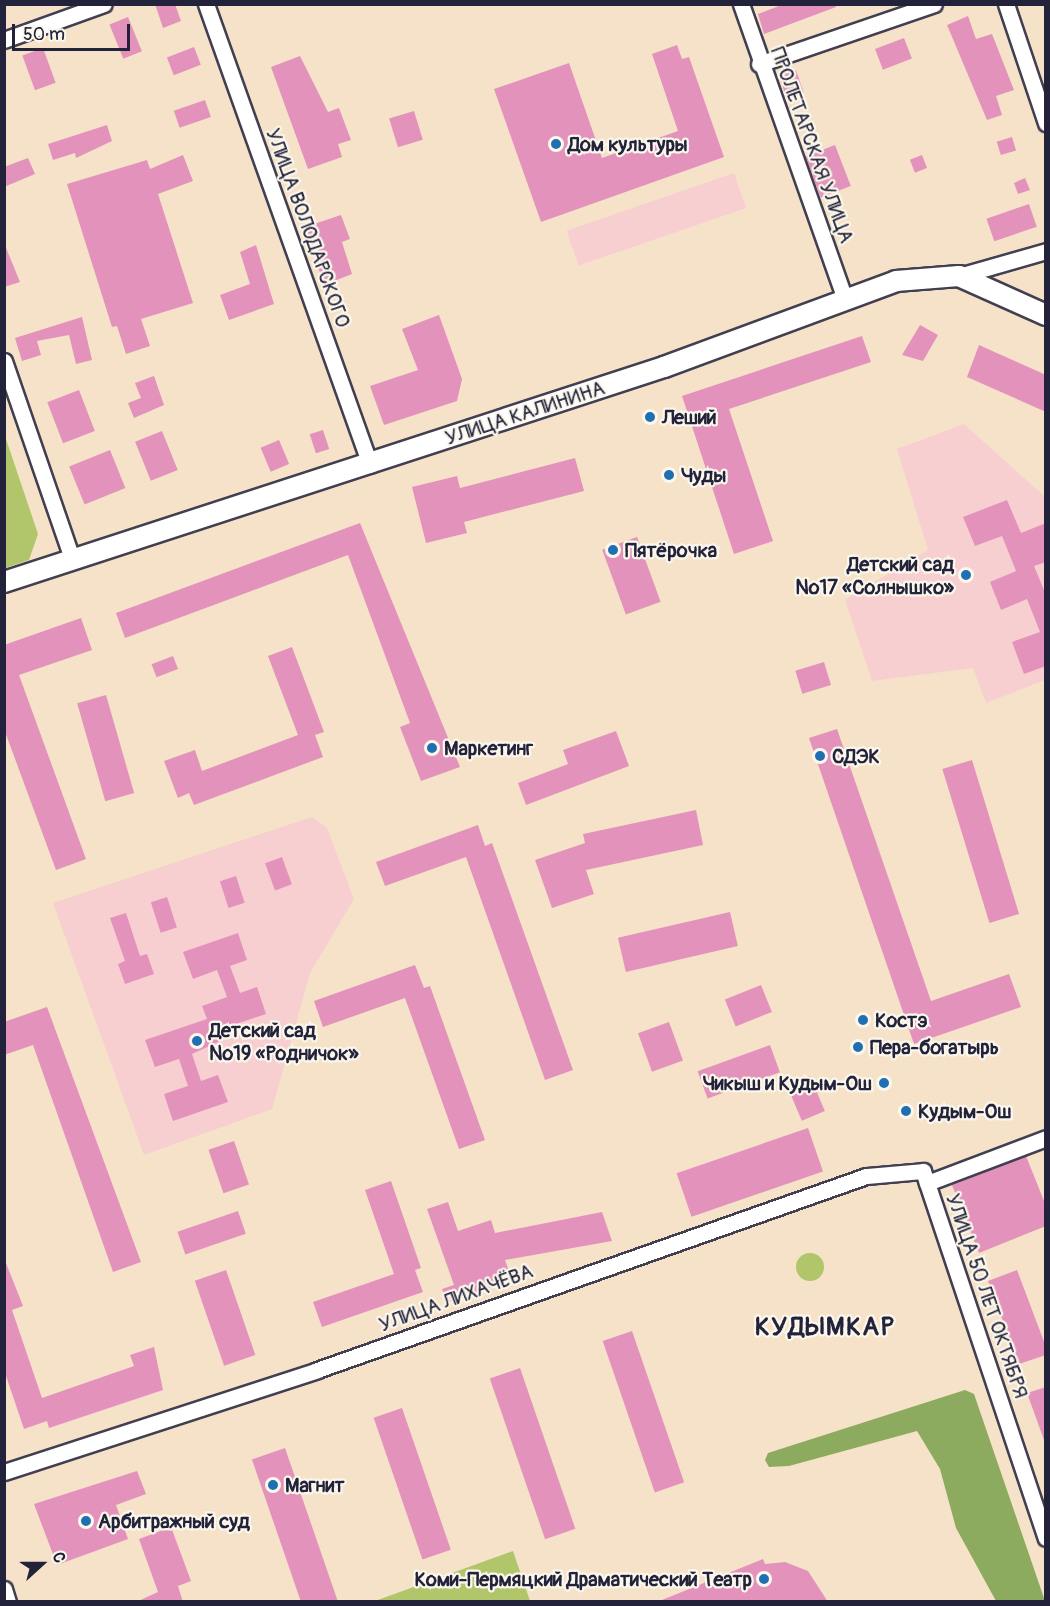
<!DOCTYPE html>
<meta charset="utf-8">
<style>
body{margin:0}
#map{position:relative;width:1050px;height:1606px;overflow:hidden;background:#f5e2c9;font-family:Pangolin,sans-serif}
div>[style]{position:absolute}
[style*='--x']{left:calc(var(--x)*1px);top:calc(var(--y)*1px);width:calc(var(--w)*1px);rotate:calc(var(--a)*1deg)}
.built>*{inset:0;background:#f7cfd1;transform-origin:0 0}
.green>*{inset:0;background:#b1c66b}
.round{border-radius:50%}
.forest>*{inset:0;background:#8cab5f}
.building>*{inset:0;background:#e393bb;transform-origin:0 0}
.roads{filter:drop-shadow(2px 0 #423f50) drop-shadow(-2px 0 #423f50) drop-shadow(0 2px #423f50) drop-shadow(0 -2px #423f50)}
.minor>*{height:15px;margin:-7.5px;padding:0 7.5px;transform-origin:7.5px;border-radius:7.5px;background:#fff}
.major>*{height:20px;margin:-10px;padding:0 10px;transform-origin:10px;border-radius:10px;background:#fff}
.dots>*{width:16px;height:16px;translate:-50% -50%;box-sizing:border-box;border:3px solid #fbf7ec;border-radius:50%}
span{translate:-50% -50%;white-space:nowrap;text-align:center;line-height:1.15;-webkit-text-stroke:4.5px #fbf7ec;paint-order:stroke}
.poi-label{font-size:20px;color:#22223b;font-weight:700}
.left{translate:0 -50%;text-align:left}
.right{translate:-100% -50%;text-align:right}
.street-label{font-size:20px;color:#22223b}
.district-label{font-size:26px;color:#22223b;font-weight:700;letter-spacing:1.5px}
.frame{position:absolute;inset:0;border:6px solid #22223b;pointer-events:none}
.north{position:absolute;left:12px;top:1534px;width:60px;height:60px;-webkit-text-stroke:4px #fbf7ec;paint-order:stroke;rotate:69deg;font-size:16px;font-weight:700;line-height:24px;text-align:center;color:#22223b}
.north::after{content:'';display:block;margin:auto;width:21px;height:27px;background:#22223b;clip-path:polygon(50% 0,100% 100%,50% 72%,0 100%)}
.scale{position:absolute;left:12px;top:24px;width:118px;height:27px;box-sizing:border-box;border:3px solid #22223b;border-top:0;padding-left:8px;font-size:18px;line-height:21px;white-space:nowrap;color:#22223b;-webkit-text-stroke:4px #fbf7ec;paint-order:stroke}
</style>
<div id="map">
<div class="built">
<div style="left:734px;top:173px;width:37px;height:177px;rotate:71deg"></div>
<div style="clip-path:polygon(964px 424px,1045px 497px,1045px 680px,986px 703px,973px 668px,872px 681px,845px 600px,928px 550px,897px 449px)"></div>
<div style="clip-path:polygon(312px 817px,327px 828px,354px 899px,310px 973px,272px 1109px,144px 1155px,53px 903px)"></div>
</div>
<div class="green">
<div style="clip-path:polygon(4px 433px,38px 534px,29px 560px,5px 568px)"></div>
<div class="round" style="left:796px;top:1253px;width:28px;height:28px"></div>
<div style="clip-path:polygon(513px 1551px,530px 1601px,375px 1601px)"></div>
</div>
<div class="forest">
<div style="clip-path:polygon(965px 1390px,974px 1394px,1045px 1601px,996px 1601px,956px 1528px,940px 1469px,917px 1431px,789px 1466px,769px 1467px,765px 1460px,768px 1453px)"></div>
</div>
<div class="building">
<div style="clip-path:polygon(155px 4px,175px 4px,181px 21px,163px 28px)"></div>
<div style="clip-path:polygon(784px 4px,835px 4px,836px 7px,764px 34px,758px 14px)"></div>
<div style="clip-path:polygon(968px 16px,976px 39px,992px 34px,1014px 90px,996px 96px,1002px 115px,987px 120px,947px 25px)"></div>
<div style="left:128px;top:17px;width:37px;height:20px;rotate:68deg"></div>
<div style="left:904px;top:38px;width:22px;height:31px;rotate:69deg"></div>
<div style="clip-path:polygon(677px 45px,682px 59px,689px 57px,724px 157px,541px 222px,494px 89px,569px 63px,602px 158px,678px 131px,652px 54px)"></div>
<div style="left:194px;top:47px;width:19px;height:29px;rotate:69deg"></div>
<div style="left:43px;top:48px;width:37px;height:22px;rotate:70deg"></div>
<div style="clip-path:polygon(300px 56px,328px 112px,339px 108px,351px 140px,338px 144px,342px 157px,308px 169px,271px 67px)"></div>
<div style="left:796px;top:70px;width:24px;height:18px;rotate:71deg"></div>
<div style="left:205px;top:100px;width:18px;height:33px;rotate:71deg"></div>
<div style="left:414px;top:111px;width:30px;height:26px;rotate:73deg"></div>
<div style="clip-path:polygon(107px 125px,112px 141px,76px 158px,75px 153px,53px 160px,48px 144px)"></div>
<div style="left:1012px;top:137px;width:14px;height:16px;rotate:73deg"></div>
<div style="left:835px;top:145px;width:44px;height:32px;rotate:69deg"></div>
<div style="clip-path:polygon(183px 155px,193px 181px,158px 194px,193px 303px,141px 319px,150px 346px,126px 354px,117px 326px,112px 327px,67px 184px,147px 160px,150px 169px)"></div>
<div style="left:922px;top:155px;width:14px;height:13px;rotate:69deg"></div>
<div style="clip-path:polygon(28px 158px,35px 174px,4px 187px,4px 167px)"></div>
<div style="clip-path:polygon(1025px 178px,1030px 190px,1018px 194px,1014px 183px)"></div>
<div style="left:1029px;top:204px;width:24px;height:45px;rotate:71deg"></div>
<div style="clip-path:polygon(341px 215px,350px 239px,342px 242px,352px 274px,324px 285px,305px 227px)"></div>
<div style="clip-path:polygon(4px 243px,20px 282px,4px 287px)"></div>
<div style="clip-path:polygon(256px 245px,274px 304px,229px 320px,220px 295px,250px 284px,240px 252px)"></div>
<div style="clip-path:polygon(439px 315px,462px 379px,457px 401px,384px 425px,370px 386px,418px 370px,402px 329px)"></div>
<div style="clip-path:polygon(82px 317px,92px 360px,76px 364px,69px 335px,37px 341px,41px 355px,22px 361px,15px 338px)"></div>
<div style="clip-path:polygon(920px 325px,938px 335px,923px 361px,902px 355px)"></div>
<div style="clip-path:polygon(862px 336px,871px 362px,729px 409px,773px 541px,734px 554px,682px 396px)"></div>
<div style="clip-path:polygon(979px 345px,1046px 375px,1046px 412px,967px 377px)"></div>
<div style="clip-path:polygon(154px 376px,164px 405px,134px 418px,128px 403px,141px 398px,135px 383px)"></div>
<div style="left:79px;top:390px;width:44px;height:34px;rotate:69deg"></div>
<div style="left:323px;top:430px;width:20px;height:14px;rotate:72deg"></div>
<div style="left:162px;top:431px;width:42px;height:29px;rotate:68deg"></div>
<div style="left:279px;top:440px;width:26px;height:20px;rotate:67deg"></div>
<div style="left:110px;top:450px;width:41px;height:44px;rotate:68deg"></div>
<div style="clip-path:polygon(575px 458px,584px 491px,464px 522px,467px 533px,426px 543px,412px 487px,457px 476px,460px 488px)"></div>
<div style="clip-path:polygon(1007px 500px,1021px 533px,1046px 523px,1046px 562px,1034px 566px,1046px 595px,1046px 666px,1024px 674px,1012px 642px,1040px 632px,1027px 599px,1001px 610px,990px 582px,1016px 571px,1002px 536px,975px 546px,963px 517px)"></div>
<div style="clip-path:polygon(360px 523px,460px 767px,421px 781px,400px 727px,410px 723px,348px 555px,125px 638px,116px 613px)"></div>
<div style="left:637px;top:537px;width:69px;height:37px;rotate:70deg"></div>
<div style="clip-path:polygon(81px 618px,92px 650px,19px 675px,86px 859px,56px 870px,4px 729px,4px 645px)"></div>
<div style="clip-path:polygon(292px 647px,324px 732px,315px 735px,323px 757px,194px 805px,189px 793px,178px 798px,164px 761px,195px 750px,202px 771px,298px 735px,268px 656px)"></div>
<div style="left:173px;top:656px;width:14px;height:23px;rotate:69deg"></div>
<div style="left:824px;top:662px;width:24px;height:30px;rotate:73deg"></div>
<div style="left:106px;top:695px;width:102px;height:30px;rotate:74deg"></div>
<div style="clip-path:polygon(837px 729px,931px 1001px,1009px 974px,1021px 1007px,914px 1044px,809px 738px)"></div>
<div style="clip-path:polygon(616px 731px,629px 766px,526px 805px,518px 783px,568px 764px,563px 750px)"></div>
<div style="left:972px;top:760px;width:161px;height:31px;rotate:73deg"></div>
<div style="clip-path:polygon(696px 810px,703px 845px,586px 870px,594px 894px,552px 908px,535px 860px,585px 843px,583px 834px)"></div>
<div style="clip-path:polygon(478px 825px,485px 846px,492px 843px,573px 1070px,545px 1080px,466px 857px,385px 886px,376px 862px)"></div>
<div style="left:282px;top:857px;width:29px;height:18px;rotate:70deg"></div>
<div style="left:236px;top:876px;width:28px;height:17px;rotate:72deg"></div>
<div style="left:167px;top:897px;width:32px;height:17px;rotate:72deg"></div>
<div style="left:730px;top:912px;width:35px;height:115px;rotate:77deg"></div>
<div style="clip-path:polygon(126px 913px,140px 956px,147px 954px,154px 974px,125px 984px,118px 964px,125px 961px,110px 918px)"></div>
<div style="clip-path:polygon(238px 933px,247px 960px,230px 966px,240px 993px,257px 987px,266px 1014px,239px 1023px,242px 1031px,192px 1054px,201px 1081px,218px 1075px,228px 1102px,173px 1121px,164px 1094px,188px 1086px,179px 1059px,155px 1067px,145px 1040px,207px 1019px,202px 1006px,227px 997px,217px 970px,193px 979px,183px 952px)"></div>
<div style="clip-path:polygon(415px 965px,424px 988px,430px 986px,485px 1140px,459px 1149px,405px 998px,323px 1027px,314px 1001px)"></div>
<div style="left:761px;top:985px;width:29px;height:39px;rotate:68deg"></div>
<div style="clip-path:polygon(47px 1007px,141px 1262px,113px 1272px,33px 1045px,4px 1055px,4px 1022px)"></div>
<div style="left:669px;top:1022px;width:41px;height:33px;rotate:70deg"></div>
<div style="left:770px;top:1045px;width:29px;height:77px;rotate:70deg"></div>
<div style="left:810px;top:1076px;width:38px;height:25px;rotate:67deg"></div>
<div style="left:808px;top:1128px;width:46px;height:139px;rotate:71deg"></div>
<div style="left:234px;top:1141px;width:46px;height:27px;rotate:71deg"></div>
<div style="clip-path:polygon(1026px 1156px,1046px 1206px,1046px 1226px,979px 1253px,952px 1185px)"></div>
<div style="clip-path:polygon(391px 1181px,421px 1268px,415px 1270px,423px 1292px,322px 1327px,313px 1302px,394px 1274px,365px 1190px)"></div>
<div style="clip-path:polygon(448px 1202px,458px 1231px,491px 1220px,495px 1233px,602px 1212px,612px 1241px,505px 1260px,512px 1280px,447px 1303px,442px 1289px,454px 1285px,427px 1209px)"></div>
<div style="left:238px;top:1211px;width:24px;height:64px;rotate:71deg"></div>
<div style="clip-path:polygon(4px 1258px,23px 1306px,12px 1310px,42px 1398px,134px 1366px,130px 1355px,154px 1347px,163px 1390px,49px 1428px,47px 1421px,24px 1429px,4px 1370px)"></div>
<div style="left:226px;top:1270px;width:90px;height:33px;rotate:71deg"></div>
<div style="clip-path:polygon(1017px 1270px,1046px 1347px,1046px 1355px,1019px 1364px,988px 1281px)"></div>
<div style="left:632px;top:1331px;width:160px;height:31px;rotate:71deg"></div>
<div style="left:520px;top:1368px;width:170px;height:32px;rotate:71deg"></div>
<div style="clip-path:polygon(1046px 1387px,1046px 1440px,1044px 1440px,1027px 1393px)"></div>
<div style="left:402px;top:1408px;width:150px;height:30px;rotate:71deg"></div>
<div style="left:285px;top:1448px;width:163px;height:35px;rotate:71deg"></div>
<div style="clip-path:polygon(137px 1471px,146px 1494px,116px 1505px,128px 1539px,57px 1565px,34px 1504px)"></div>
<div style="clip-path:polygon(171px 1527px,191px 1581px,178px 1586px,183px 1602px,136px 1602px,158px 1592px,139px 1539px)"></div>
<div style="clip-path:polygon(763px 1559px,765px 1564px,785px 1562px,808px 1571px,828px 1602px,657px 1602px)"></div>
</div>
<div class="roads">
<div class="minor">
<div style="--x:206;--y:4;--w:489;--a:70.4"></div>
<div style="--x:741;--y:4;--w:313;--a:70.6"></div>
<div style="--x:1006;--y:4;--w:126;--a:71.4"></div>
<div style="--x:4;--y:40;--w:106;--a:-19.8"></div>
<div style="--x:759;--y:64;--w:185;--a:-18.9"></div>
<div style="--x:959;--y:276;--w:91;--a:-16"></div>
<div style="--x:4;--y:361;--w:208;--a:71"></div>
<div style="--x:927;--y:1183;--w:127;--a:-20.7"></div>
<div style="--x:4;--y:1472;--w:329;--a:-18"></div>
<div style="--x:317;--y:1370;--w:582;--a:-19.46"></div>
<div style="--x:866;--y:1176;--w:57;--a:-5"></div>
<div style="--x:923;--y:1171;--w:387;--a:71.5"></div>
<div style="--x:4;--y:1589;--w:14;--a:73"></div>
</div>
<div class="major">
<div style="--x:4;--y:582;--w:694;--a:-18.04"></div>
<div style="--x:664;--y:367;--w:247;--a:-20.3"></div>
<div style="--x:896;--y:281;--w:63;--a:-4.5"></div>
<div style="--x:959;--y:276;--w:95;--a:24.1"></div>
</div>
</div>
<div class="dots">
<div style="left:556px;top:144px;background:#1f6fb2"></div>
<div style="left:650px;top:417px;background:#1f6fb2"></div>
<div style="left:669px;top:475px;background:#1f6fb2"></div>
<div style="left:613px;top:550px;background:#1f6fb2"></div>
<div style="left:966px;top:575px;background:#1f6fb2"></div>
<div style="left:432px;top:748px;background:#1f6fb2"></div>
<div style="left:820px;top:756px;background:#1f6fb2"></div>
<div style="left:863px;top:1020px;background:#1f6fb2"></div>
<div style="left:197px;top:1041px;background:#1f6fb2"></div>
<div style="left:858px;top:1047px;background:#1f6fb2"></div>
<div style="left:884px;top:1083px;background:#1f6fb2"></div>
<div style="left:906px;top:1111px;background:#1f6fb2"></div>
<div style="left:273px;top:1485px;background:#1f6fb2"></div>
<div style="left:86px;top:1521px;background:#1f6fb2"></div>
<div style="left:764px;top:1579px;background:#1f6fb2"></div>
</div>
<div class="poi-label">
<span class="left" style="left:568px;top:144px">Дом культуры</span>
<span class="left" style="left:662px;top:417px">Леший</span>
<span class="left" style="left:681px;top:475px">Чуды</span>
<span class="left" style="left:625px;top:550px">Пятёрочка</span>
<span class="right" style="left:954px;top:576px">Детский сад<br>№17 «Солнышко»</span>
<span class="left" style="left:444px;top:748px">Маркетинг</span>
<span class="left" style="left:832px;top:756px">СДЭК</span>
<span class="left" style="left:875px;top:1020px">Костэ</span>
<span class="left" style="left:209px;top:1042px">Детский сад<br>№19 «Родничок»</span>
<span class="left" style="left:870px;top:1047px">Пера-богатырь</span>
<span class="right" style="left:872px;top:1083px">Чикыш и Кудым-Ош</span>
<span class="left" style="left:918px;top:1111px">Кудым-Ош</span>
<span class="left" style="left:285px;top:1485px">Магнит</span>
<span class="left" style="left:98px;top:1521px">Арбитражный суд</span>
<span class="right" style="left:752px;top:1579px">Коми-Пермяцкий Драматический Театр</span>
</div>
<div class="street-label">
<span style="left:812px;top:145px;rotate:70deg">ПРОЛЕТАРСКАЯ УЛИЦА</span>
<span style="left:308px;top:228px;rotate:70deg">УЛИЦА ВОЛОДАРСКОГО</span>
<span style="left:525px;top:413px;rotate:-18deg">УЛИЦА КАЛИНИНА</span>
<span style="left:987px;top:1296px;rotate:71deg">УЛИЦА 50 ЛЕТ ОКТЯБРЯ</span>
<span style="left:456px;top:1298px;rotate:-20deg">УЛИЦА ЛИХАЧЁВА</span>
</div>
<div class="district-label">
<span style="left:825px;top:1328px">КУДЫМКАР</span>
</div>
<div class="frame"></div>
<div class="north">С</div>
<div class="scale">50 m</div>
</div>
